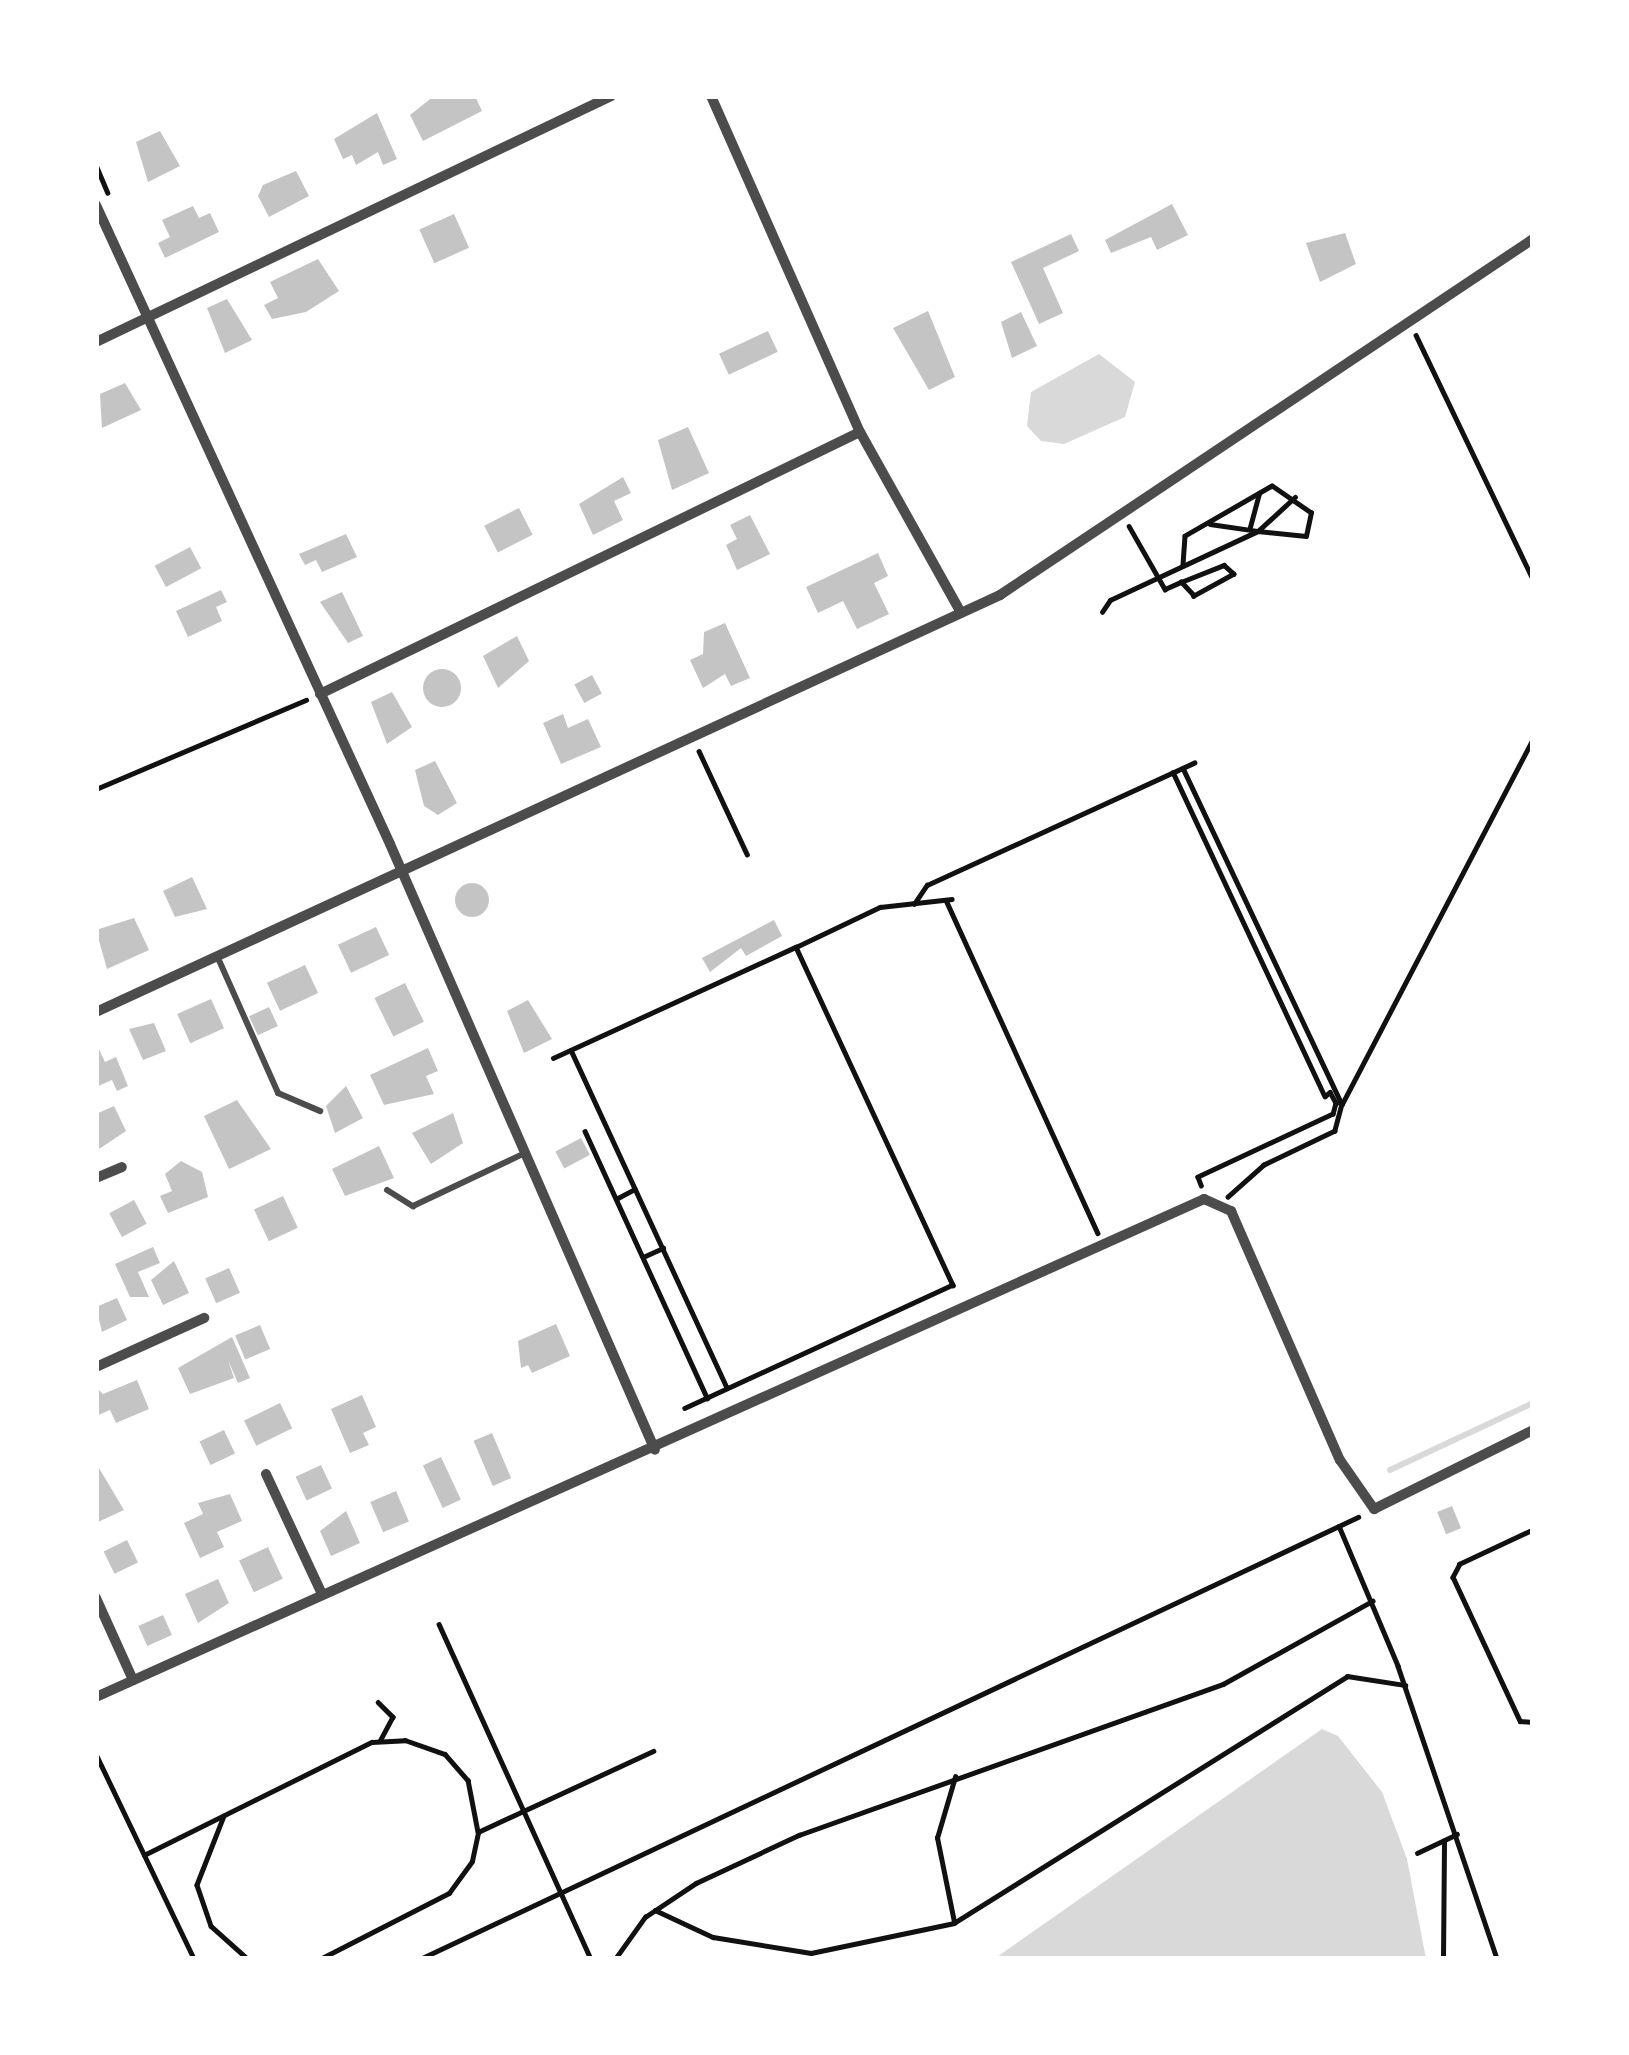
<!DOCTYPE html>
<style>
body{margin:0}
#map{position:relative;width:1629px;height:2055px;overflow:hidden;background:#fff;font-family:"Fira Sans Condensed",sans-serif}
div>[style]{position:absolute}
[style*='--x']{left:calc(var(--x)*1px);top:calc(var(--y)*1px);width:calc(var(--w)*1px);rotate:calc(var(--a)*1deg)}
.water>*{inset:0;background:#d9d9d9}
.stream>*{height:6px;margin:-3px;padding:0 3px;transform-origin:3px;border-radius:3px;background:#d9d9d9}
.building>*{inset:0;background:#c4c4c4;transform-origin:0 0}
.round{border-radius:50%}
.path>*{height:4.5px;margin:-2.25px;padding:0 2.25px;transform-origin:2.25px;border-radius:2.25px;background:#111}
.service>*{height:6px;margin:-3px;padding:0 3px;transform-origin:3px;border-radius:3px;background:#4c4c4c}
.minor>*{height:10px;margin:-5px;padding:0 5px;transform-origin:5px;border-radius:5px;background:#4c4c4c}
span{translate:-50% -50%;white-space:nowrap;text-align:center;line-height:1.15;-webkit-text-stroke:10px #fff;paint-order:stroke}
.frame{position:absolute;inset:0;border:99px solid #fff;pointer-events:none}
</style>
<div id="map">
<div class="water">
<div style="clip-path:polygon(1099px 354px,1135px 382px,1125px 417px,1064px 444px,1041px 441px,1027px 426px,1031px 392px)"></div>
<div style="clip-path:polygon(1322px 1729px,1338px 1736px,1382px 1792px,1407px 1859px,1426px 1959px,994px 1959px)"></div>
</div>
<div class="stream">
<div style="--x:1390;--y:1470;--w:158;--a:-25.1"></div>
</div>
<div class="building">
<div style="clip-path:polygon(434px 96px,475px 96px,482px 111px,423px 141px,410px 115px)"></div>
<div style="clip-path:polygon(377px 113px,397px 159px,383px 165px,378px 152px,356px 165px,352px 155px,343px 159px,334px 139px)"></div>
<div style="clip-path:polygon(160px 131px,180px 166px,148px 182px,136px 142px)"></div>
<div style="clip-path:polygon(296px 171px,309px 196px,269px 217px,258px 196px,263px 185px)"></div>
<div style="clip-path:polygon(1172px 204px,1188px 235px,1157px 250px,1151px 237px,1111px 253px,1105px 240px)"></div>
<div style="clip-path:polygon(193px 206px,199px 218px,210px 213px,219px 232px,165px 258px,158px 243px,170px 237px,162px 220px)"></div>
<div style="left:454px;top:214px;width:37px;height:38px;rotate:66deg"></div>
<div style="clip-path:polygon(1345px 233px,1356px 264px,1320px 282px,1306px 243px)"></div>
<div style="clip-path:polygon(1071px 234px,1079px 251px,1043px 268px,1063px 313px,1039px 324px,1011px 262px)"></div>
<div style="clip-path:polygon(318px 259px,339px 291px,306px 312px,272px 319px,264px 305px,278px 298px,270px 282px)"></div>
<div style="clip-path:polygon(227px 299px,252px 340px,225px 353px,207px 308px)"></div>
<div style="clip-path:polygon(928px 311px,955px 377px,929px 390px,893px 328px)"></div>
<div style="clip-path:polygon(1021px 312px,1037px 346px,1012px 358px,1001px 322px)"></div>
<div style="left:768px;top:331px;width:23px;height:54px;rotate:65deg"></div>
<div style="clip-path:polygon(125px 383px,141px 410px,102px 428px,100px 394px)"></div>
<div style="clip-path:polygon(688px 427px,709px 473px,672px 490px,658px 440px)"></div>
<div style="clip-path:polygon(623px 477px,631px 493px,614px 501px,623px 520px,593px 535px,579px 504px)"></div>
<div style="left:519px;top:508px;width:30px;height:39px;rotate:63deg"></div>
<div style="clip-path:polygon(750px 515px,770px 554px,737px 570px,726px 545px,737px 539px,730px 525px)"></div>
<div style="clip-path:polygon(346px 534px,357px 557px,322px 572px,316px 560px,305px 565px,299px 554px)"></div>
<div style="left:190px;top:547px;width:24px;height:40px;rotate:62deg"></div>
<div style="clip-path:polygon(878px 553px,888px 576px,874px 583px,889px 614px,857px 629px,843px 601px,818px 613px,806px 587px)"></div>
<div style="clip-path:polygon(221px 590px,227px 602px,216px 607px,222px 621px,188px 637px,176px 611px)"></div>
<div style="clip-path:polygon(342px 592px,363px 636px,348px 643px,320px 602px)"></div>
<div style="clip-path:polygon(725px 623px,750px 678px,731px 686px,725px 674px,703px 688px,690px 660px,703px 654px,704px 632px)"></div>
<div style="clip-path:polygon(517px 636px,529px 661px,498px 688px,483px 656px)"></div>
<div class="round" style="left:423px;top:669px;width:38px;height:38px"></div>
<div style="left:592px;top:675px;width:21px;height:20px;rotate:62deg"></div>
<div style="clip-path:polygon(392px 692px,412px 727px,387px 744px,371px 702px)"></div>
<div style="clip-path:polygon(563px 714px,568px 728px,588px 719px,601px 747px,561px 764px,543px 723px)"></div>
<div style="clip-path:polygon(435px 761px,457px 803px,438px 815px,424px 806px,415px 770px)"></div>
<div style="clip-path:polygon(192px 877px,207px 909px,175px 917px,163px 891px)"></div>
<div class="round" style="left:455px;top:883px;width:34px;height:34px"></div>
<div style="clip-path:polygon(134px 918px,149px 950px,107px 969px,96px 930px)"></div>
<div style="clip-path:polygon(774px 920px,782px 936px,746px 956px,741px 948px,710px 972px,702px 958px)"></div>
<div style="left:376px;top:927px;width:31px;height:42px;rotate:65deg"></div>
<div style="left:305px;top:965px;width:31px;height:42px;rotate:65deg"></div>
<div style="left:405px;top:983px;width:43px;height:34px;rotate:64deg"></div>
<div style="left:211px;top:999px;width:32px;height:37px;rotate:66deg"></div>
<div style="clip-path:polygon(528px 1000px,552px 1039px,524px 1053px,507px 1011px)"></div>
<div style="left:269px;top:1007px;width:21px;height:22px;rotate:65deg"></div>
<div style="clip-path:polygon(154px 1023px,166px 1051px,143px 1060px,129px 1029px)"></div>
<div style="clip-path:polygon(96px 1043px,105px 1062px,116px 1057px,128px 1086px,117px 1091px,112px 1080px,96px 1087px)"></div>
<div style="clip-path:polygon(428px 1048px,438px 1071px,426px 1076px,434px 1094px,384px 1105px,370px 1075px)"></div>
<div style="clip-path:polygon(346px 1086px,363px 1118px,335px 1133px,326px 1106px)"></div>
<div style="clip-path:polygon(237px 1100px,271px 1149px,229px 1169px,204px 1116px)"></div>
<div style="clip-path:polygon(114px 1106px,126px 1131px,96px 1151px,96px 1114px)"></div>
<div style="clip-path:polygon(453px 1113px,463px 1143px,431px 1164px,412px 1133px)"></div>
<div style="left:581px;top:1138px;width:19px;height:29px;rotate:62deg"></div>
<div style="clip-path:polygon(379px 1146px,394px 1178px,345px 1196px,332px 1169px)"></div>
<div style="clip-path:polygon(181px 1161px,202px 1172px,208px 1197px,168px 1213px,160px 1196px,172px 1191px,165px 1174px)"></div>
<div style="left:283px;top:1196px;width:35px;height:32px;rotate:65deg"></div>
<div style="left:134px;top:1200px;width:27px;height:28px;rotate:62deg"></div>
<div style="clip-path:polygon(153px 1247px,160px 1263px,138px 1272px,149px 1297px,130px 1297px,115px 1264px)"></div>
<div style="clip-path:polygon(174px 1261px,189px 1293px,163px 1305px,151px 1280px)"></div>
<div style="left:229px;top:1268px;width:27px;height:26px;rotate:66deg"></div>
<div style="clip-path:polygon(117px 1298px,127px 1320px,102px 1332px,96px 1307px)"></div>
<div style="clip-path:polygon(556px 1324px,570px 1356px,532px 1373px,528px 1365px,521px 1368px,518px 1341px)"></div>
<div style="left:260px;top:1325px;width:26px;height:27px;rotate:67deg"></div>
<div style="clip-path:polygon(232px 1337px,250px 1378px,238px 1383px,228px 1360px,234px 1378px,190px 1394px,178px 1368px)"></div>
<div style="clip-path:polygon(137px 1380px,149px 1409px,116px 1423px,110px 1410px,96px 1416px,96px 1387px,103px 1394px)"></div>
<div style="clip-path:polygon(362px 1395px,376px 1427px,363px 1433px,369px 1445px,350px 1453px,331px 1409px)"></div>
<div style="left:280px;top:1403px;width:28px;height:40px;rotate:64deg"></div>
<div style="left:224px;top:1430px;width:26px;height:27px;rotate:65deg"></div>
<div style="left:492px;top:1433px;width:49px;height:20px;rotate:67deg"></div>
<div style="left:441px;top:1457px;width:47px;height:20px;rotate:65deg"></div>
<div style="clip-path:polygon(96px 1463px,124px 1510px,96px 1523px)"></div>
<div style="left:321px;top:1465px;width:26px;height:28px;rotate:65deg"></div>
<div style="left:396px;top:1491px;width:33px;height:28px;rotate:67deg"></div>
<div style="clip-path:polygon(230px 1494px,242px 1521px,217px 1532px,224px 1547px,200px 1558px,184px 1523px,203px 1514px,198px 1503px)"></div>
<div style="left:1452px;top:1506px;width:24px;height:16px;rotate:68deg"></div>
<div style="clip-path:polygon(346px 1511px,360px 1543px,331px 1556px,320px 1531px)"></div>
<div style="left:127px;top:1540px;width:25px;height:26px;rotate:64deg"></div>
<div style="left:268px;top:1547px;width:35px;height:32px;rotate:65deg"></div>
<div style="clip-path:polygon(218px 1579px,229px 1603px,198px 1623px,185px 1594px)"></div>
<div style="left:163px;top:1615px;width:22px;height:27px;rotate:66deg"></div>
</div>
<div class="path">
<div style="--x:96;--y:165;--w:30;--a:67"></div>
<div style="--x:1416;--y:335;--w:271;--a:64.4"></div>
<div style="--x:1210;--y:524;--w:49;--a:8.3"></div>
<div style="--x:1258;--y:531;--w:50;--a:-42.6"></div>
<div style="--x:1129;--y:526;--w:73;--a:60.3"></div>
<div style="--x:1165;--y:589;--w:17;--a:-24"></div>
<div style="--x:1181;--y:582;--w:46;--a:-21.6"></div>
<div style="--x:1224;--y:565;--w:13;--a:42"></div>
<div style="--x:1234;--y:574;--w:46;--a:151.2"></div>
<div style="--x:1194;--y:596;--w:19;--a:-133"></div>
<div style="--x:1250;--y:527;--w:35;--a:-75"></div>
<div style="--x:1102;--y:612;--w:14;--a:-56"></div>
<div style="--x:1110;--y:600;--w:163;--a:-25"></div>
<div style="--x:1258;--y:531;--w:48;--a:5.9"></div>
<div style="--x:1306;--y:536;--w:24;--a:-78"></div>
<div style="--x:1311;--y:513;--w:47;--a:-145.3"></div>
<div style="--x:1272;--y:486;--w:100;--a:150.1"></div>
<div style="--x:1185;--y:536;--w:29;--a:94"></div>
<div style="--x:699;--y:751;--w:114;--a:65"></div>
<div style="--x:1183;--y:768;--w:372;--a:64.7"></div>
<div style="--x:1342;--y:1104;--w:28;--a:105"></div>
<div style="--x:1335;--y:1131;--w:79;--a:154.4"></div>
<div style="--x:1264;--y:1165;--w:48;--a:138.4"></div>
<div style="--x:1173;--y:772;--w:358;--a:64.9"></div>
<div style="--x:1325;--y:1096;--w:6;--a:-39"></div>
<div style="--x:1330;--y:1092;--w:13;--a:61"></div>
<div style="--x:1336;--y:1103;--w:11;--a:105"></div>
<div style="--x:1333;--y:1114;--w:149;--a:155"></div>
<div style="--x:1198;--y:1177;--w:9;--a:69"></div>
<div style="--x:96;--y:789;--w:228;--a:-23"></div>
<div style="--x:946;--y:900;--w:366;--a:65.5"></div>
<div style="--x:914;--y:904;--w:23;--a:-56"></div>
<div style="--x:927;--y:885;--w:294;--a:-24.6"></div>
<div style="--x:796;--y:947;--w:93;--a:-25.5"></div>
<div style="--x:880;--y:907;--w:72;--a:-6.3"></div>
<div style="--x:571;--y:1050;--w:372;--a:65.2"></div>
<div style="--x:553;--y:1058;--w:267;--a:-24.6"></div>
<div style="--x:796;--y:947;--w:373;--a:65.1"></div>
<div style="--x:953;--y:1285;--w:295;--a:155.3"></div>
<div style="--x:1342;--y:1104;--w:412;--a:-62.4"></div>
<div style="--x:585;--y:1131;--w:294;--a:65.4"></div>
<div style="--x:616;--y:1199;--w:21;--a:-28"></div>
<div style="--x:643;--y:1257;--w:22;--a:-24"></div>
<div style="--x:1339;--y:1526;--w:152;--a:67.1"></div>
<div style="--x:1398;--y:1666;--w:309;--a:71.3"></div>
<div style="--x:1533;--y:1530;--w:81;--a:155"></div>
<div style="--x:1460;--y:1564;--w:15;--a:118"></div>
<div style="--x:1453;--y:1577;--w:159;--a:65"></div>
<div style="--x:1520;--y:1721;--w:13;--a:4"></div>
<div style="--x:439;--y:1624;--w:368;--a:65.6"></div>
<div style="--x:378;--y:1702;--w:21;--a:45"></div>
<div style="--x:393;--y:1717;--w:27;--a:118"></div>
<div style="--x:96;--y:1754;--w:227;--a:64.4"></div>
<div style="--x:224;--y:1816;--w:74;--a:111.4"></div>
<div style="--x:197;--y:1885;--w:43;--a:71.1"></div>
<div style="--x:211;--y:1926;--w:50;--a:41.7"></div>
<div style="--x:1417;--y:1853;--w:44;--a:-25.4"></div>
<div style="--x:144;--y:1855;--w:254;--a:-26.4"></div>
<div style="--x:372;--y:1742;--w:33;--a:-3"></div>
<div style="--x:405;--y:1740;--w:42;--a:19.3"></div>
<div style="--x:445;--y:1754;--w:35;--a:49"></div>
<div style="--x:468;--y:1780;--w:53;--a:79.1"></div>
<div style="--x:478;--y:1832;--w:193;--a:-24.8"></div>
<div style="--x:655;--y:1910;--w:64;--a:25"></div>
<div style="--x:713;--y:1937;--w:99;--a:9.3"></div>
<div style="--x:811;--y:1953;--w:146;--a:-11.8"></div>
<div style="--x:954;--y:1923;--w:464;--a:-32.1"></div>
<div style="--x:1347;--y:1676;--w:59;--a:8.8"></div>
<div style="--x:954;--y:1922;--w:86;--a:-101.4"></div>
<div style="--x:937;--y:1838;--w:64;--a:-73.6"></div>
<div style="--x:320;--y:1959;--w:145;--a:-27.1"></div>
<div style="--x:449;--y:1893;--w:39;--a:-54"></div>
<div style="--x:472;--y:1861;--w:30;--a:-78"></div>
<div style="--x:420;--y:1959;--w:1037;--a:-25.23"></div>
<div style="--x:615;--y:1959;--w:52;--a:-54.5"></div>
<div style="--x:645;--y:1917;--w:61;--a:-33.7"></div>
<div style="--x:696;--y:1883;--w:114;--a:-25"></div>
<div style="--x:799;--y:1835;--w:450;--a:-19.6"></div>
<div style="--x:1223;--y:1684;--w:171;--a:-29.1"></div>
<div style="--x:1443;--y:1959;--w:118;--a:-89.5"></div>
</div>
<div class="service">
<div style="--x:218;--y:958;--w:148;--a:66"></div>
<div style="--x:278;--y:1093;--w:46;--a:23.2"></div>
<div style="--x:387;--y:1190;--w:31;--a:32"></div>
<div style="--x:413;--y:1206;--w:119;--a:-25.3"></div>
</div>
<div class="minor">
<div style="--x:711;--y:96;--w:368;--a:66.1"></div>
<div style="--x:860;--y:432;--w:207;--a:60.8"></div>
<div style="--x:96;--y:205;--w:703;--a:65.29"></div>
<div style="--x:390;--y:844;--w:661;--a:66.38"></div>
<div style="--x:96;--y:342;--w:571;--a:-25.53"></div>
<div style="--x:320;--y:694;--w:600;--a:-25.88"></div>
<div style="--x:96;--y:1012;--w:996;--a:-24.76"></div>
<div style="--x:1000;--y:595;--w:641;--a:-33.74"></div>
<div style="--x:96;--y:1178;--w:28;--a:-23"></div>
<div style="--x:96;--y:1367;--w:119;--a:-24.4"></div>
<div style="--x:266;--y:1474;--w:132;--a:65"></div>
<div style="--x:96;--y:1598;--w:90;--a:65.7"></div>
<div style="--x:96;--y:1697;--w:1215;--a:-24.2"></div>
<div style="--x:1204;--y:1199;--w:30;--a:24"></div>
<div style="--x:1231;--y:1211;--w:272;--a:66.4"></div>
<div style="--x:1340;--y:1460;--w:60;--a:55.2"></div>
<div style="--x:1374;--y:1509;--w:178;--a:-26.4"></div>
</div>
<div class="frame"></div>
</div>
